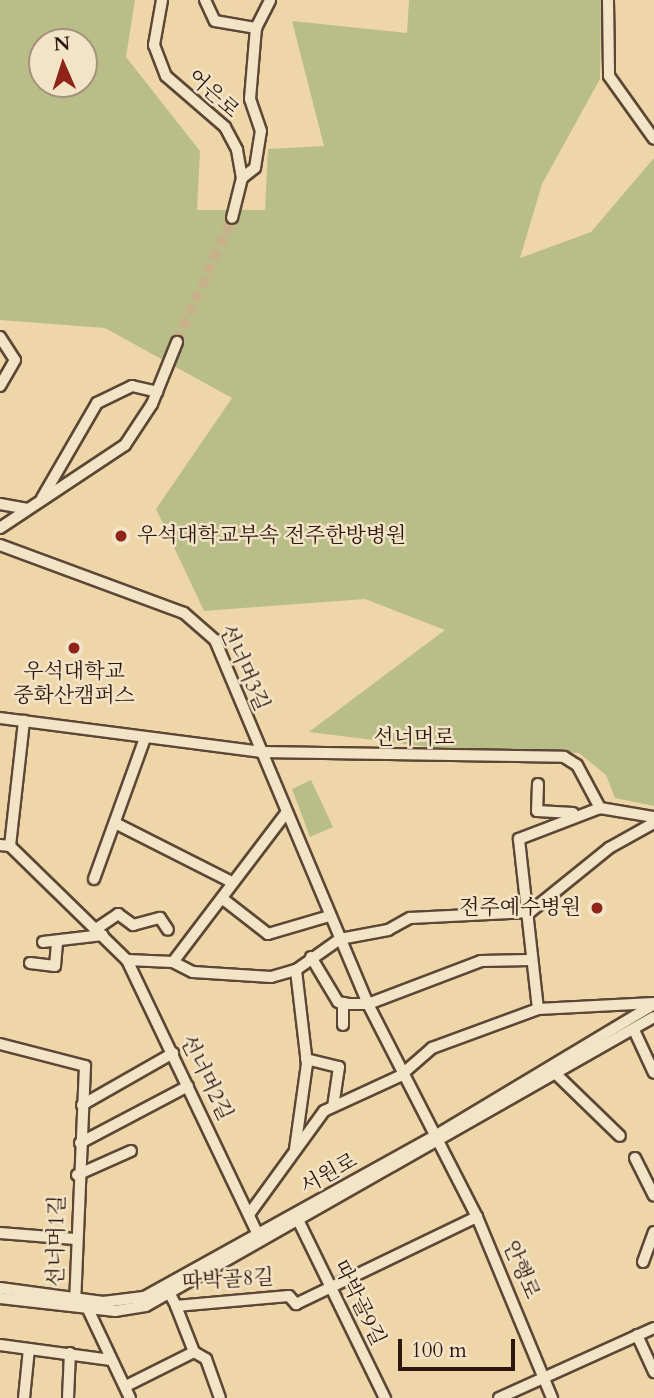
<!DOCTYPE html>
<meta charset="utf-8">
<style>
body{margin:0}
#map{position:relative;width:654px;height:1398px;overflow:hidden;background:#eed6a9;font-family:Cardo,"Noto Serif KR",serif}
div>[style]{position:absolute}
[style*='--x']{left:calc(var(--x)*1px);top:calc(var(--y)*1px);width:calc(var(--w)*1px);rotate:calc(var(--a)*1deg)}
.green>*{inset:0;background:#b9be88}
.minor-tunnel>*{height:10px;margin-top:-5px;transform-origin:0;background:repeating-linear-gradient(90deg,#c7b08a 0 10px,transparent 0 15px)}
.roads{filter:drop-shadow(2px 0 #5c4736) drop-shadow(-2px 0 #5c4736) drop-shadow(0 2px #5c4736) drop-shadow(0 -2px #5c4736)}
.minor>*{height:10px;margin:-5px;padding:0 5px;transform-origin:5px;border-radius:5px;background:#f4e4c7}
.dots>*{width:19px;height:19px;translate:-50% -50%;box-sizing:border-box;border:4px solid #f4e4c7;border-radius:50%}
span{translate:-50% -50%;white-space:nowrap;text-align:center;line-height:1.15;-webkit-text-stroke:5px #f4e4c7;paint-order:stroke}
.street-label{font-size:21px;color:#2b170f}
.poi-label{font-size:21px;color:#2b170f}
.left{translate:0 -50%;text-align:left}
.right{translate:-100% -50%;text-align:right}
.north{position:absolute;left:28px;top:28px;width:70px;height:70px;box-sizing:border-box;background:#f4e4c7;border:2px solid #a4927d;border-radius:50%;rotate:357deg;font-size:19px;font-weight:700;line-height:28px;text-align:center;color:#2b170f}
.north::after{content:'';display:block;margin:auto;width:24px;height:32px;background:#8f2418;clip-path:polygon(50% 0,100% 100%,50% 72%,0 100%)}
.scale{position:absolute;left:398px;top:1339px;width:117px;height:32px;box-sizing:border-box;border:4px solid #2b170f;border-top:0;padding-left:9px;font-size:21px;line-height:24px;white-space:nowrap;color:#2b170f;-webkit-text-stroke:5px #f4e4c7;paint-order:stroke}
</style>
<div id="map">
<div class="green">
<div style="clip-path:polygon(evenodd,0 0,135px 0,126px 57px,200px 151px,197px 210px,265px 210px,268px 149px,324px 146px,292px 21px,407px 33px,409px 0,601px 0,600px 79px,542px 184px,520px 258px,591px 232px,654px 158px,654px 806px,615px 798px,606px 775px,579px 753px,430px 747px,309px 732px,445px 630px,365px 599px,204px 611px,156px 509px,232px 398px,105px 328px,0 320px,0 0,42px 42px,84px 42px,84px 84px,42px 84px,42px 42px)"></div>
<div style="clip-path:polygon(311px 780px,333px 827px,310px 837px,292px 789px)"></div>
</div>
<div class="minor-tunnel">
<div style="--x:177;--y:342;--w:136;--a:-66.1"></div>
</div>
<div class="roads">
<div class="minor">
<div style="--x:162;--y:0;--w:46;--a:100.1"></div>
<div style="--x:154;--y:45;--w:33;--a:69"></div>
<div style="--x:166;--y:76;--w:78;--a:40.8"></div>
<div style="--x:225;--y:127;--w:26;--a:62"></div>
<div style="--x:237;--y:150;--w:28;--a:80"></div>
<div style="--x:242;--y:178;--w:41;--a:104"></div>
<div style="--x:205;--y:0;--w:23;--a:65"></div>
<div style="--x:215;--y:21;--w:42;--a:9.7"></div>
<div style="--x:608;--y:0;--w:76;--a:89.2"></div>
<div style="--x:609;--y:76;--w:77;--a:54.5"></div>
<div style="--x:242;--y:178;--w:16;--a:-38"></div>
<div style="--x:255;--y:168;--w:37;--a:-81"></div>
<div style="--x:261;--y:131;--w:34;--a:-109"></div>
<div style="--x:250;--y:99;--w:71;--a:-85.2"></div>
<div style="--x:256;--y:28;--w:31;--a:-63"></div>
<div style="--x:0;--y:337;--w:27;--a:57"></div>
<div style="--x:15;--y:360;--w:30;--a:120"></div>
<div style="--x:42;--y:498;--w:110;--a:-59.9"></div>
<div style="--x:97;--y:403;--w:39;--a:-26"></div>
<div style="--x:132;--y:386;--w:26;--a:13"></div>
<div style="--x:0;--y:504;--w:28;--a:10"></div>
<div style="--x:0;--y:528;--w:150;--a:-33.6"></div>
<div style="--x:125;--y:445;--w:49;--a:-56.6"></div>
<div style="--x:152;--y:404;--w:67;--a:-68"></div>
<div style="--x:0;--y:545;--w:196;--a:20.3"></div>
<div style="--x:184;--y:613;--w:41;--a:41.1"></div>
<div style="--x:215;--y:640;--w:395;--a:67.2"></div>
<div style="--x:368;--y:1004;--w:239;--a:62.9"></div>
<div style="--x:477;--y:1217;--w:196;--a:67.5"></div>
<div style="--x:0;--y:718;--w:263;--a:7.4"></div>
<div style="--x:261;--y:752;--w:303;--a:0.9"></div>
<div style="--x:564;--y:757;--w:15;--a:32"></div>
<div style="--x:577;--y:765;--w:49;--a:61.9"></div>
<div style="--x:600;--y:808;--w:55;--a:9.5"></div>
<div style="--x:538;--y:784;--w:27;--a:92"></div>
<div style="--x:537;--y:811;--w:36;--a:3"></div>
<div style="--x:117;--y:824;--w:129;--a:26.8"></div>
<div style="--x:0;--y:845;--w:10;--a:6"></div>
<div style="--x:10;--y:846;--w:163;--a:44.3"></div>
<div style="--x:127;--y:960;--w:309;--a:64.5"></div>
<div style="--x:10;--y:846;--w:126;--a:-83.6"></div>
<div style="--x:94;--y:879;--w:150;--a:-70.1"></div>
<div style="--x:223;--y:899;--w:57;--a:37.9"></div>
<div style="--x:268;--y:934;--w:64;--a:-16.4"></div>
<div style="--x:96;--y:929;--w:27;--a:-34"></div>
<div style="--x:118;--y:914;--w:19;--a:36"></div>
<div style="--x:133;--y:925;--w:28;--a:-15"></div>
<div style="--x:160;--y:918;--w:14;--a:56"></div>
<div style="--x:43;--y:942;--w:60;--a:-6.7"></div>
<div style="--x:311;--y:957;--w:52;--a:59"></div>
<div style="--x:338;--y:1002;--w:11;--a:10"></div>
<div style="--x:349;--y:1004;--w:19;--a:0"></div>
<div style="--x:368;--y:1004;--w:121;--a:-20.8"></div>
<div style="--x:481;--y:961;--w:49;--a:-1.2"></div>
<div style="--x:127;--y:960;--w:46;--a:2.5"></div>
<div style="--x:173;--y:962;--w:188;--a:-52.8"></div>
<div style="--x:173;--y:962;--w:22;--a:27"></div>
<div style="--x:193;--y:972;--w:78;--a:3.7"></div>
<div style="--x:271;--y:977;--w:26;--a:-16"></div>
<div style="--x:296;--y:970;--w:54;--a:-35.2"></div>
<div style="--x:340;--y:939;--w:49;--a:-10.6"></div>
<div style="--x:388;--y:930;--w:25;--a:-29"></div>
<div style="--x:410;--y:918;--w:120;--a:-2.9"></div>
<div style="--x:530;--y:912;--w:102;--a:-39"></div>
<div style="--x:609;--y:848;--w:51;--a:-29.1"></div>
<div style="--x:30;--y:963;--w:25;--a:7"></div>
<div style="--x:55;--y:966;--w:22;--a:-85"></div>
<div style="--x:538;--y:1009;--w:171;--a:-96.4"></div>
<div style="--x:519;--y:839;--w:87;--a:-20.9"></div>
<div style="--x:343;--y:1025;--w:22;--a:-90"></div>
<div style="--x:634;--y:1030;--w:47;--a:65.1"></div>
<div style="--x:0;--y:1044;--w:88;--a:14.5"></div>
<div style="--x:85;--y:1066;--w:237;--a:92.4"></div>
<div style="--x:306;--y:1059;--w:34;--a:14"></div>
<div style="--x:339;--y:1067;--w:40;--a:98.5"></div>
<div style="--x:558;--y:1076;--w:86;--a:44.1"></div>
<div style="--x:82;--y:1105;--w:105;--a:-29.7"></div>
<div style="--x:80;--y:1143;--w:122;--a:-27.8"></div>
<div style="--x:295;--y:1149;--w:86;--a:-82"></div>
<div style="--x:307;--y:1064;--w:95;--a:-96.7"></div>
<div style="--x:635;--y:1158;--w:42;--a:63.4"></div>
<div style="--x:77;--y:1175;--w:59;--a:-24"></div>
<div style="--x:250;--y:1213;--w:126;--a:-54"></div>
<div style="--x:324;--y:1111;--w:84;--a:-24.7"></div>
<div style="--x:400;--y:1076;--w:43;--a:-41.2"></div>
<div style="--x:432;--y:1048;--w:113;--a:-20.2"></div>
<div style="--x:538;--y:1009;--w:116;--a:-3"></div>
<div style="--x:300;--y:1224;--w:194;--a:64"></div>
<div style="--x:0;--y:1233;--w:75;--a:4.6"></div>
<div style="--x:643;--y:1262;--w:32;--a:-70"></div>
<div style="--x:0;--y:1288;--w:104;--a:7.7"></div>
<div style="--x:103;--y:1302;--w:41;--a:-7"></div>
<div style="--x:144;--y:1297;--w:330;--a:-29"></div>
<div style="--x:433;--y:1137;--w:258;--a:-31"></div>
<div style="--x:170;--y:1294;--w:13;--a:63"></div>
<div style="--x:176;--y:1306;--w:113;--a:-5.1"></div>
<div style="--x:289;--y:1296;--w:11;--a:49"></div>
<div style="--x:296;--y:1304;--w:201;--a:-25.7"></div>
<div style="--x:0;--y:1298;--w:116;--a:6.4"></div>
<div style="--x:115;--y:1311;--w:31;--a:-9"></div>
<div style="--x:146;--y:1306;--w:584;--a:-29.64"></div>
<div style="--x:86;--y:1305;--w:103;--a:64.7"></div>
<div style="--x:637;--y:1335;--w:41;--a:65.3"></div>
<div style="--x:0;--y:1345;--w:112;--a:7.7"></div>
<div style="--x:194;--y:1352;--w:14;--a:30"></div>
<div style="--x:206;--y:1359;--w:41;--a:70.3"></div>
<div style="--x:126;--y:1386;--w:76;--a:-26.6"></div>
<div style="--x:194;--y:1352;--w:49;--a:-111.4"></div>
<div style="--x:24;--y:1398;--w:49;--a:-84.2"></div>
<div style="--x:68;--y:1398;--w:45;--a:-87.5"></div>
<div style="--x:499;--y:1398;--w:170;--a:-24.3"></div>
</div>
</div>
<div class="dots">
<div style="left:121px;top:536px;background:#8f2418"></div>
<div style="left:74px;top:648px;background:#8f2418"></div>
<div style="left:597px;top:908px;background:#8f2418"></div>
</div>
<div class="street-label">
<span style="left:213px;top:94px;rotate:42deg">어은로</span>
<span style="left:244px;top:668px;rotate:66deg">선너머3길</span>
<span style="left:414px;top:738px">선너머로</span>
<span style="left:206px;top:1078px;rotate:64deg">선너머2길</span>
<span style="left:329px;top:1174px;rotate:-29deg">서원로</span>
<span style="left:57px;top:1241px;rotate:-89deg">선너머1길</span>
<span style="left:521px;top:1270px;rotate:67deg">안행로</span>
<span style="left:228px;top:1280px;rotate:-3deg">따박골8길</span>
<span style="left:359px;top:1303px;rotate:64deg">따박골9길</span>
</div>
<div class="poi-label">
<span class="left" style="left:137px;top:536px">우석대학교부속 전주한방병원</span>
<span style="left:74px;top:684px">우석대학교<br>중화산캠퍼스</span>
<span class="right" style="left:581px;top:908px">전주예수병원</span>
</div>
<div class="north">N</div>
<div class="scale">100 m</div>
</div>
